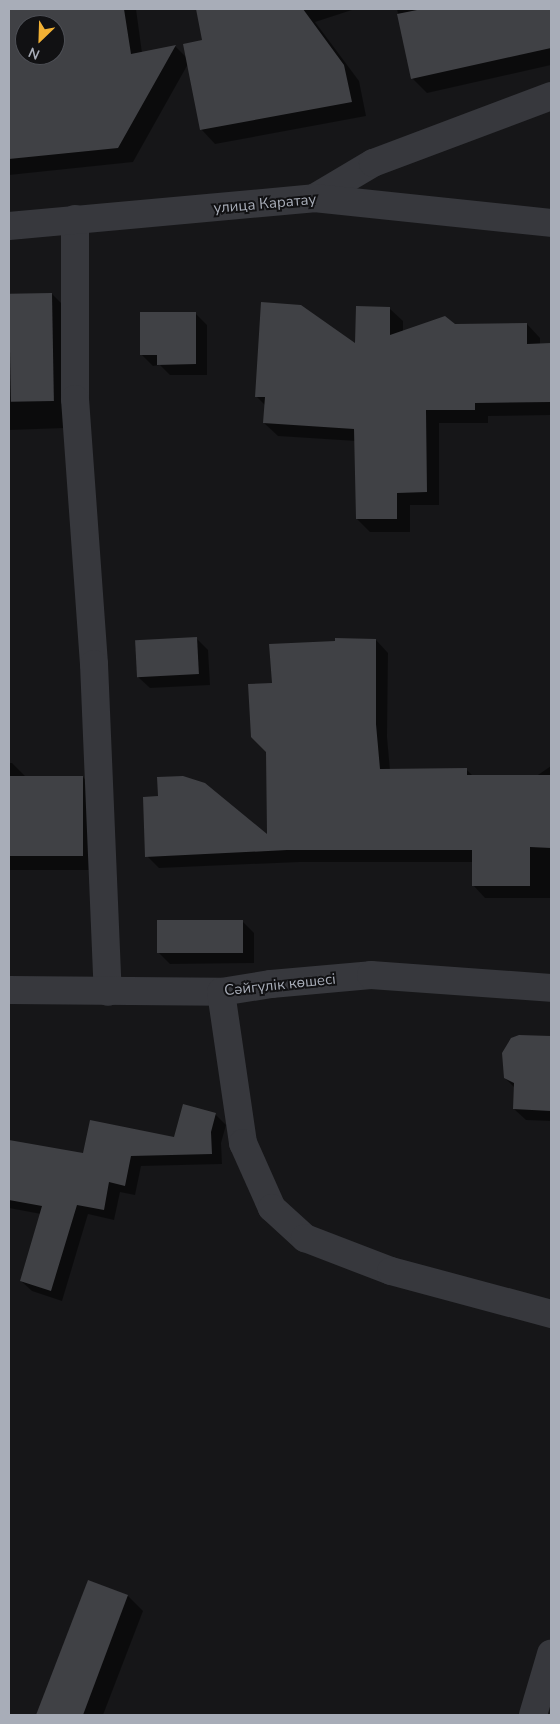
<!DOCTYPE html>
<meta charset="utf-8">
<style>
body{margin:0}
#map{position:relative;width:560px;height:1724px;overflow:hidden;background:#161618;font-family:"Nunito Sans",sans-serif}
div>[style]{position:absolute}
[style*='--x']{left:calc(var(--x)*1px);top:calc(var(--y)*1px);width:calc(var(--w)*1px);rotate:calc(var(--a)*1deg)}
.shadow>*{inset:0;background:#0007}
.building>*{inset:0;background:#404145;transform-origin:0 0}
.minor>*{height:28px;margin:-14px;padding:0 14px;transform-origin:14px;border-radius:14px;background:#37383d}
span{translate:-50% -50%;white-space:nowrap;text-align:center;line-height:1.15;-webkit-text-stroke:4px #111113;paint-order:stroke}
.street-label{font-size:15px;color:#a8adb8}
.frame{position:absolute;inset:0;border:10px solid #a8adb8;pointer-events:none}
.north{position:absolute;left:15px;top:15px;width:50px;height:50px;box-sizing:border-box;background:#111113;border:1px solid #4d4f55;border-radius:50%;rotate:204deg;font-size:14px;font-weight:700;line-height:20px;text-align:center;color:#a8adb8}
.north::after{content:'';display:block;margin:auto;width:18px;height:22px;background:#f2b134;clip-path:polygon(50% 0,100% 100%,50% 72%,0 100%)}
</style>
<div id="map">
<div class="shadow">
<div style="clip-path:polygon(evenodd,21px 9px,136px 9px,142px 53px,175px 46px,187px 58px,203px 41px,197px 9px,355px 9px,315px 22px,359px 81px,366px 116px,215px 144px,201px 129px,188px 64px,133px 162px,9px 175px,9px 11px,21px 9px,25px 25px,55px 25px,55px 55px,25px 55px,25px 25px)"></div>
<div style="clip-path:polygon(397px 9px,551px 9px,551px 65px,427px 93px,413px 79px)"></div>
<div style="clip-path:polygon(52px 294px,64px 306px,65px 428px,9px 430px,9px 295px)"></div>
<div style="clip-path:polygon(389px 308px,403px 321px,403px 332px,454px 326px,527px 324px,540px 338px,540px 345px,551px 345px,551px 415px,488px 416px,488px 423px,439px 423px,439px 505px,410px 505px,410px 532px,370px 532px,357px 519px,356px 441px,278px 436px,264px 423px,265px 405px,256px 396px,356px 346px)"></div>
<div style="clip-path:polygon(195px 313px,207px 325px,207px 375px,170px 375px,160px 365px,153px 366px,141px 354px)"></div>
<div style="clip-path:polygon(196px 638px,208px 650px,210px 685px,150px 688px,138px 677px)"></div>
<div style="clip-path:polygon(376px 640px,388px 653px,387px 737px,390px 770px,466px 769px,473px 776px,535px 777px,551px 766px,551px 898px,485px 898px,473px 885px,473px 862px,300px 862px,159px 868px,147px 856px,268px 836px,273px 684px)"></div>
<div style="clip-path:polygon(9px 763px,12px 763px,26px 777px,83px 777px,97px 791px,99px 870px,9px 870px)"></div>
<div style="clip-path:polygon(242px 921px,254px 933px,254px 963px,170px 964px,159px 953px)"></div>
<div style="clip-path:polygon(519px 1037px,551px 1038px,551px 1121px,526px 1120px,514px 1109px,515px 1088px,505px 1078px)"></div>
<div style="clip-path:polygon(215px 1114px,226px 1125px,221px 1143px,222px 1164px,141px 1166px,135px 1195px,120px 1192px,114px 1220px,88px 1214px,62px 1301px,32px 1291px,21px 1281px,41px 1214px,9px 1208px,9px 1141px,84px 1154px,175px 1138px)"></div>
<div style="clip-path:polygon(88px 1581px,128px 1596px,143px 1611px,103px 1715px,38px 1715px)"></div>
</div>
<div class="building">
<div style="clip-path:polygon(evenodd,9px 9px,124px 9px,131px 54px,176px 45px,118px 148px,9px 159px,9px 9px,25px 25px,55px 25px,55px 55px,25px 55px,25px 25px)"></div>
<div style="clip-path:polygon(196px 9px,303px 9px,344px 65px,352px 102px,200px 130px,183px 44px,202px 40px)"></div>
<div style="clip-path:polygon(422px 9px,551px 9px,551px 48px,411px 79px,397px 14px)"></div>
<div style="left:52px;top:293px;width:108px;height:43px;rotate:89deg"></div>
<div style="clip-path:polygon(261px 302px,301px 305px,355px 343px,356px 306px,390px 307px,390px 335px,445px 316px,455px 324px,527px 323px,527px 344px,551px 343px,551px 402px,475px 403px,475px 410px,426px 410px,427px 492px,397px 493px,397px 519px,356px 519px,354px 429px,263px 423px,265px 397px,255px 397px)"></div>
<div style="clip-path:polygon(140px 312px,196px 312px,196px 364px,157px 365px,157px 355px,140px 355px)"></div>
<div style="left:197px;top:637px;width:37px;height:62px;rotate:87deg"></div>
<div style="clip-path:polygon(335px 638px,376px 639px,376px 724px,380px 769px,467px 768px,467px 775px,551px 775px,551px 848px,530px 847px,530px 886px,472px 886px,472px 850px,287px 850px,145px 857px,143px 797px,158px 796px,157px 777px,183px 776px,205px 783px,267px 834px,266px 752px,251px 737px,248px 684px,272px 683px,269px 644px,335px 641px)"></div>
<div style="left:9px;top:776px;width:74px;height:80px"></div>
<div style="left:157px;top:920px;width:86px;height:33px"></div>
<div style="clip-path:polygon(519px 1035px,551px 1036px,551px 1111px,513px 1109px,514px 1083px,504px 1078px,502px 1053px,511px 1038px)"></div>
<div style="clip-path:polygon(183px 1104px,216px 1113px,211px 1132px,212px 1154px,131px 1156px,125px 1186px,109px 1182px,104px 1210px,77px 1205px,51px 1291px,20px 1281px,42px 1206px,9px 1200px,9px 1140px,83px 1153px,90px 1120px,174px 1137px)"></div>
<div style="clip-path:polygon(88px 1580px,128px 1595px,83px 1715px,36px 1715px)"></div>
</div>
<div class="minor">
<div style="--x:314;--y:198;--w:69;--a:-30.7"></div>
<div style="--x:373;--y:163;--w:190;--a:-20.6"></div>
<div style="--x:75;--y:219;--w:180;--a:90"></div>
<div style="--x:75;--y:399;--w:266;--a:85.9"></div>
<div style="--x:94;--y:664;--w:328;--a:87.6"></div>
<div style="--x:9;--y:226;--w:306;--a:-5.2"></div>
<div style="--x:314;--y:198;--w:238;--a:6"></div>
<div style="--x:9;--y:990;--w:212;--a:0.5"></div>
<div style="--x:221;--y:992;--w:51;--a:-9.1"></div>
<div style="--x:271;--y:984;--w:100;--a:-5.1"></div>
<div style="--x:371;--y:975;--w:180;--a:4.1"></div>
<div style="--x:221;--y:992;--w:153;--a:81.7"></div>
<div style="--x:243;--y:1143;--w:71;--a:66"></div>
<div style="--x:272;--y:1208;--w:45;--a:42.3"></div>
<div style="--x:305;--y:1238;--w:92;--a:21"></div>
<div style="--x:391;--y:1271;--w:166;--a:15"></div>
<div style="--x:533;--y:1715;--w:64;--a:-73.6"></div>
</div>
<div class="street-label">
<span style="left:265px;top:204px;rotate:-5deg">улица Каратау</span>
<span style="left:280px;top:985px;rotate:-6deg">Сәйгүлік көшесі</span>
</div>
<div class="frame"></div>
<div class="north">N</div>
</div>
